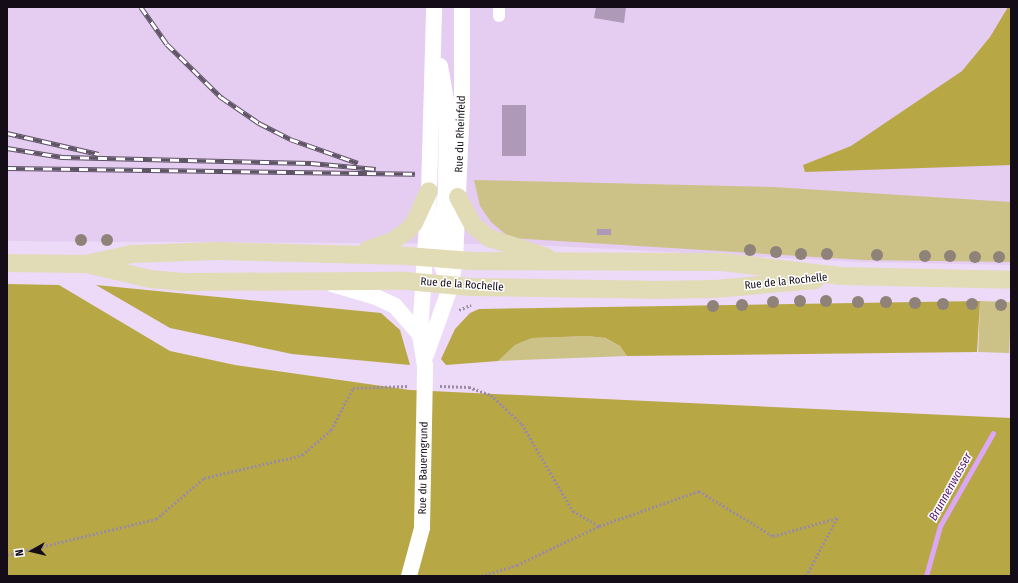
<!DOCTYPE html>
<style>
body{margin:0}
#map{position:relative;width:1018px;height:583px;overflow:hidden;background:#edd9f8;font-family:"Fira Sans Condensed",sans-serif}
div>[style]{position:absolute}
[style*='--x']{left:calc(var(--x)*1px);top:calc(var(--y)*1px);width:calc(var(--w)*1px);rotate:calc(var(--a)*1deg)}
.built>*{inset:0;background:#e5ccf1}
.green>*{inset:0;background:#ccc287;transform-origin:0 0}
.forest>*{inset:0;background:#b8a745}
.stream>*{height:5px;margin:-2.5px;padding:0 2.5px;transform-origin:2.5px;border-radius:2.5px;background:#dca8f6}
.building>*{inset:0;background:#ae9ab8;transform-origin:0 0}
.path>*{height:2.5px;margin-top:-1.25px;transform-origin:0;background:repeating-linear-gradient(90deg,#9a8ba2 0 2px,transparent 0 4px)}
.minor>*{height:12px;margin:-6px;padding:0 6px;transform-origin:6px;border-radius:6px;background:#fff}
.tertiary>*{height:16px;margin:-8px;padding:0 8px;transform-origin:8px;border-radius:8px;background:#fff}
.secondary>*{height:18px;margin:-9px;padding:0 9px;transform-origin:9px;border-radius:9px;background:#e2dcb6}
.rail>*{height:4.5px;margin-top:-2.25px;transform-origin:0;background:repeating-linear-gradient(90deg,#fff 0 9px,#5f5465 0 18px);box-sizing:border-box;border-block:1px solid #5f5465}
.trees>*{width:12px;height:12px;margin:-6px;border-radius:50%;background:#8f8279}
span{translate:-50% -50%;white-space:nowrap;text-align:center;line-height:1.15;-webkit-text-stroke:3px #fff;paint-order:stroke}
.street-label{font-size:11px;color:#140d17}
.water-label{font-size:12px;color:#581772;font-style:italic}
.frame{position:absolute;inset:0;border:8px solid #140d17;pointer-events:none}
.north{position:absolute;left:12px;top:531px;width:40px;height:40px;-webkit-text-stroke:3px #fff;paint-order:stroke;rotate:262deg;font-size:11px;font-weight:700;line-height:16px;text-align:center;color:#140d17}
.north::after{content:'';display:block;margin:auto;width:14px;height:18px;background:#140d17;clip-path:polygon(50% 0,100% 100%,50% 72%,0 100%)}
</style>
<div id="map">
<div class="built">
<div style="clip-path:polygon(7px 7px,1011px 7px,1011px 265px,861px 262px,515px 244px,7px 241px)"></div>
</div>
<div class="green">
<div style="clip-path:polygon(474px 180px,773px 187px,1011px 202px,1011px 262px,864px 260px,510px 238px,491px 222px,480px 206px)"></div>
<div style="left:980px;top:301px;width:31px;height:51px;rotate:2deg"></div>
<div style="clip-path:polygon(588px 336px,604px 338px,620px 346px,627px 356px,498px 361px,515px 345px,532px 338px)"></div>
</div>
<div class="forest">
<div style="clip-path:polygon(1008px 7px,1011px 7px,1011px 165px,805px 172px,803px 165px,851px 146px,962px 71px,990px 37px)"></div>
<div style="clip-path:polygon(7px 284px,59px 285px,170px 351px,235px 365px,410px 390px,1011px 418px,1011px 576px,7px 576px)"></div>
<div style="clip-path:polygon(96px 285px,381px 313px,400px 330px,410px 365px,292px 354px,170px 328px)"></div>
<div style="clip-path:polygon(980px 301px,977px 352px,627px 356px,620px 346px,605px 338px,588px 336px,532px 338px,515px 345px,498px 361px,446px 365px,441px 359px,455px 329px,470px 313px,479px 309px)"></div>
</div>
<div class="stream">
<div style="--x:926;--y:576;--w:52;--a:-74.4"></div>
<div style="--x:940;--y:526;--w:107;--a:-60.3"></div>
</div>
<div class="building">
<div style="clip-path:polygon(596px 7px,626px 7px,624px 23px,594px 18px)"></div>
<div style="left:502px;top:105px;width:24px;height:51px"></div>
<div style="left:597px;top:229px;width:14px;height:6px"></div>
</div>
<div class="path">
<div style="--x:459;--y:310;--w:13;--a:-23"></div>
<div style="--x:440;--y:386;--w:29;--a:2"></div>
<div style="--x:469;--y:387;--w:23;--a:20"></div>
<div style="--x:491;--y:395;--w:42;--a:43.1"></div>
<div style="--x:522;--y:424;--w:101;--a:59.6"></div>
<div style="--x:573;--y:511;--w:30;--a:30"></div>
<div style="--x:599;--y:526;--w:106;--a:-19.3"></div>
<div style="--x:699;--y:491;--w:87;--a:31.3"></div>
<div style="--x:773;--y:536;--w:66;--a:-15.7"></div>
<div style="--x:7;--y:555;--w:153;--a:-13.6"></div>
<div style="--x:156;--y:519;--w:63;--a:-40.5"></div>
<div style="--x:204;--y:478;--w:101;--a:-13.2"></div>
<div style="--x:302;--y:455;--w:38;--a:-41"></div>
<div style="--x:331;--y:430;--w:47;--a:-62.4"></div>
<div style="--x:353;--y:388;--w:56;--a:-2"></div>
<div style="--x:481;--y:576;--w:38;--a:-17"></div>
<div style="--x:517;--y:565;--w:91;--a:-25.4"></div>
<div style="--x:806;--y:576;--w:66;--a:-61.9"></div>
</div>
<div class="minor">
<div style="--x:499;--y:7;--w:9;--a:90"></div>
</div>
<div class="tertiary">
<div style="--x:440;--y:66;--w:40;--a:80"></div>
<div style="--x:447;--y:105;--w:83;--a:90.7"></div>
<div style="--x:446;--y:188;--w:70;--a:95.7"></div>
<div style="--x:439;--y:258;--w:14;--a:69"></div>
<div style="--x:332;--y:284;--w:46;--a:16.5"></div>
<div style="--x:376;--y:297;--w:21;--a:25"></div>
<div style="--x:395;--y:306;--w:38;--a:49"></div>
<div style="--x:426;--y:355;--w:74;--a:-70.3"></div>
<div style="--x:451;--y:285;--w:25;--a:-81"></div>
<div style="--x:455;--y:260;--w:154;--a:-87.4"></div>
<div style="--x:462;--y:106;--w:99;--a:-90"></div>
<div style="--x:409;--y:576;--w:50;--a:-74.8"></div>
<div style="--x:422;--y:528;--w:162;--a:-88.9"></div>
<div style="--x:425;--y:366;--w:31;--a:-99"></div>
<div style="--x:420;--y:335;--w:144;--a:-86.4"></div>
<div style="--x:429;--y:191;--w:184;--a:-88.4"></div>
</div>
<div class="secondary">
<div style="--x:458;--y:197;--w:32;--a:62"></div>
<div style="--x:473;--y:225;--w:21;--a:39"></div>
<div style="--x:489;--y:238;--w:61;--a:18.1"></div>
<div style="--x:367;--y:250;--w:28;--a:-19"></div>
<div style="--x:393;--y:241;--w:19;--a:-36"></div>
<div style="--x:408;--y:230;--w:9;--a:-49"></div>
<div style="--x:414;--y:223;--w:35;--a:-65"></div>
<div style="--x:7;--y:263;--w:78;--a:0.7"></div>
<div style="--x:85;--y:264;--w:48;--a:-12"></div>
<div style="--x:132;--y:254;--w:86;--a:-2"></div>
<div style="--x:218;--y:251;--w:190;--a:1.5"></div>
<div style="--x:408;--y:256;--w:63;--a:4.5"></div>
<div style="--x:471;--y:261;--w:251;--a:0.2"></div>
<div style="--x:722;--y:262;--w:120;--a:6.7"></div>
<div style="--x:841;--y:276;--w:170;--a:1.3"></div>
<div style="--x:86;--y:264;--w:66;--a:13.2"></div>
<div style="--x:150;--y:279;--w:33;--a:5"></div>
<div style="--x:183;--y:282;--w:223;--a:-0.3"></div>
<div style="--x:406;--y:281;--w:65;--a:5.3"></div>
<div style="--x:471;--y:287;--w:181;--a:0.9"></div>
<div style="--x:652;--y:290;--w:63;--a:-0.9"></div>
<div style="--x:715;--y:289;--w:101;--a:-5.1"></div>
</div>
<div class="rail">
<div style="--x:141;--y:7;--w:45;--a:54.9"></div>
<div style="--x:167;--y:44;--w:76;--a:44.5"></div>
<div style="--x:221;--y:97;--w:46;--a:34.4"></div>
<div style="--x:259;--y:123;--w:35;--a:27"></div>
<div style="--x:290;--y:139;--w:72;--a:19.4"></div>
<div style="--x:7;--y:133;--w:94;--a:12.9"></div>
<div style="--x:7;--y:148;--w:56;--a:9.3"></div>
<div style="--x:62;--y:157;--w:249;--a:1.4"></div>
<div style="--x:311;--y:163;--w:65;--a:5.3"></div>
<div style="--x:7;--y:168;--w:408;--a:0.8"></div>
</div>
<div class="trees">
<div style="left:81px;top:240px"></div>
<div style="left:107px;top:240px"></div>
<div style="left:750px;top:250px"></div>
<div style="left:776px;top:252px"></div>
<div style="left:801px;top:254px"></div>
<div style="left:827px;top:254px"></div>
<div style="left:877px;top:255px"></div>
<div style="left:925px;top:256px"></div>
<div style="left:950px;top:256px"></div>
<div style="left:975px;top:257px"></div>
<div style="left:999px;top:257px"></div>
<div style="left:800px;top:301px"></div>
<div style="left:826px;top:301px"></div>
<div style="left:773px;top:302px"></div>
<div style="left:858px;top:302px"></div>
<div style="left:886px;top:302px"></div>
<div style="left:915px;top:303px"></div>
<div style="left:943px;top:304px"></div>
<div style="left:972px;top:304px"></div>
<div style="left:742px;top:305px"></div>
<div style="left:1001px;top:305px"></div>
<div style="left:713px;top:306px"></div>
</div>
<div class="street-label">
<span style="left:461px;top:134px;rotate:-88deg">Rue du Rheinfeld</span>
<span style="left:786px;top:282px;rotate:-6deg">Rue de la Rochelle</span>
<span style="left:462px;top:285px;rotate:4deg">Rue de la Rochelle</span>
<span style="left:424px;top:468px;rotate:-89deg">Rue du Bauerngrund</span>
</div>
<div class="water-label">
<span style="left:951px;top:487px;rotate:-61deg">Brunnenwasser</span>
</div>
<div class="frame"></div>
<div class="north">N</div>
</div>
